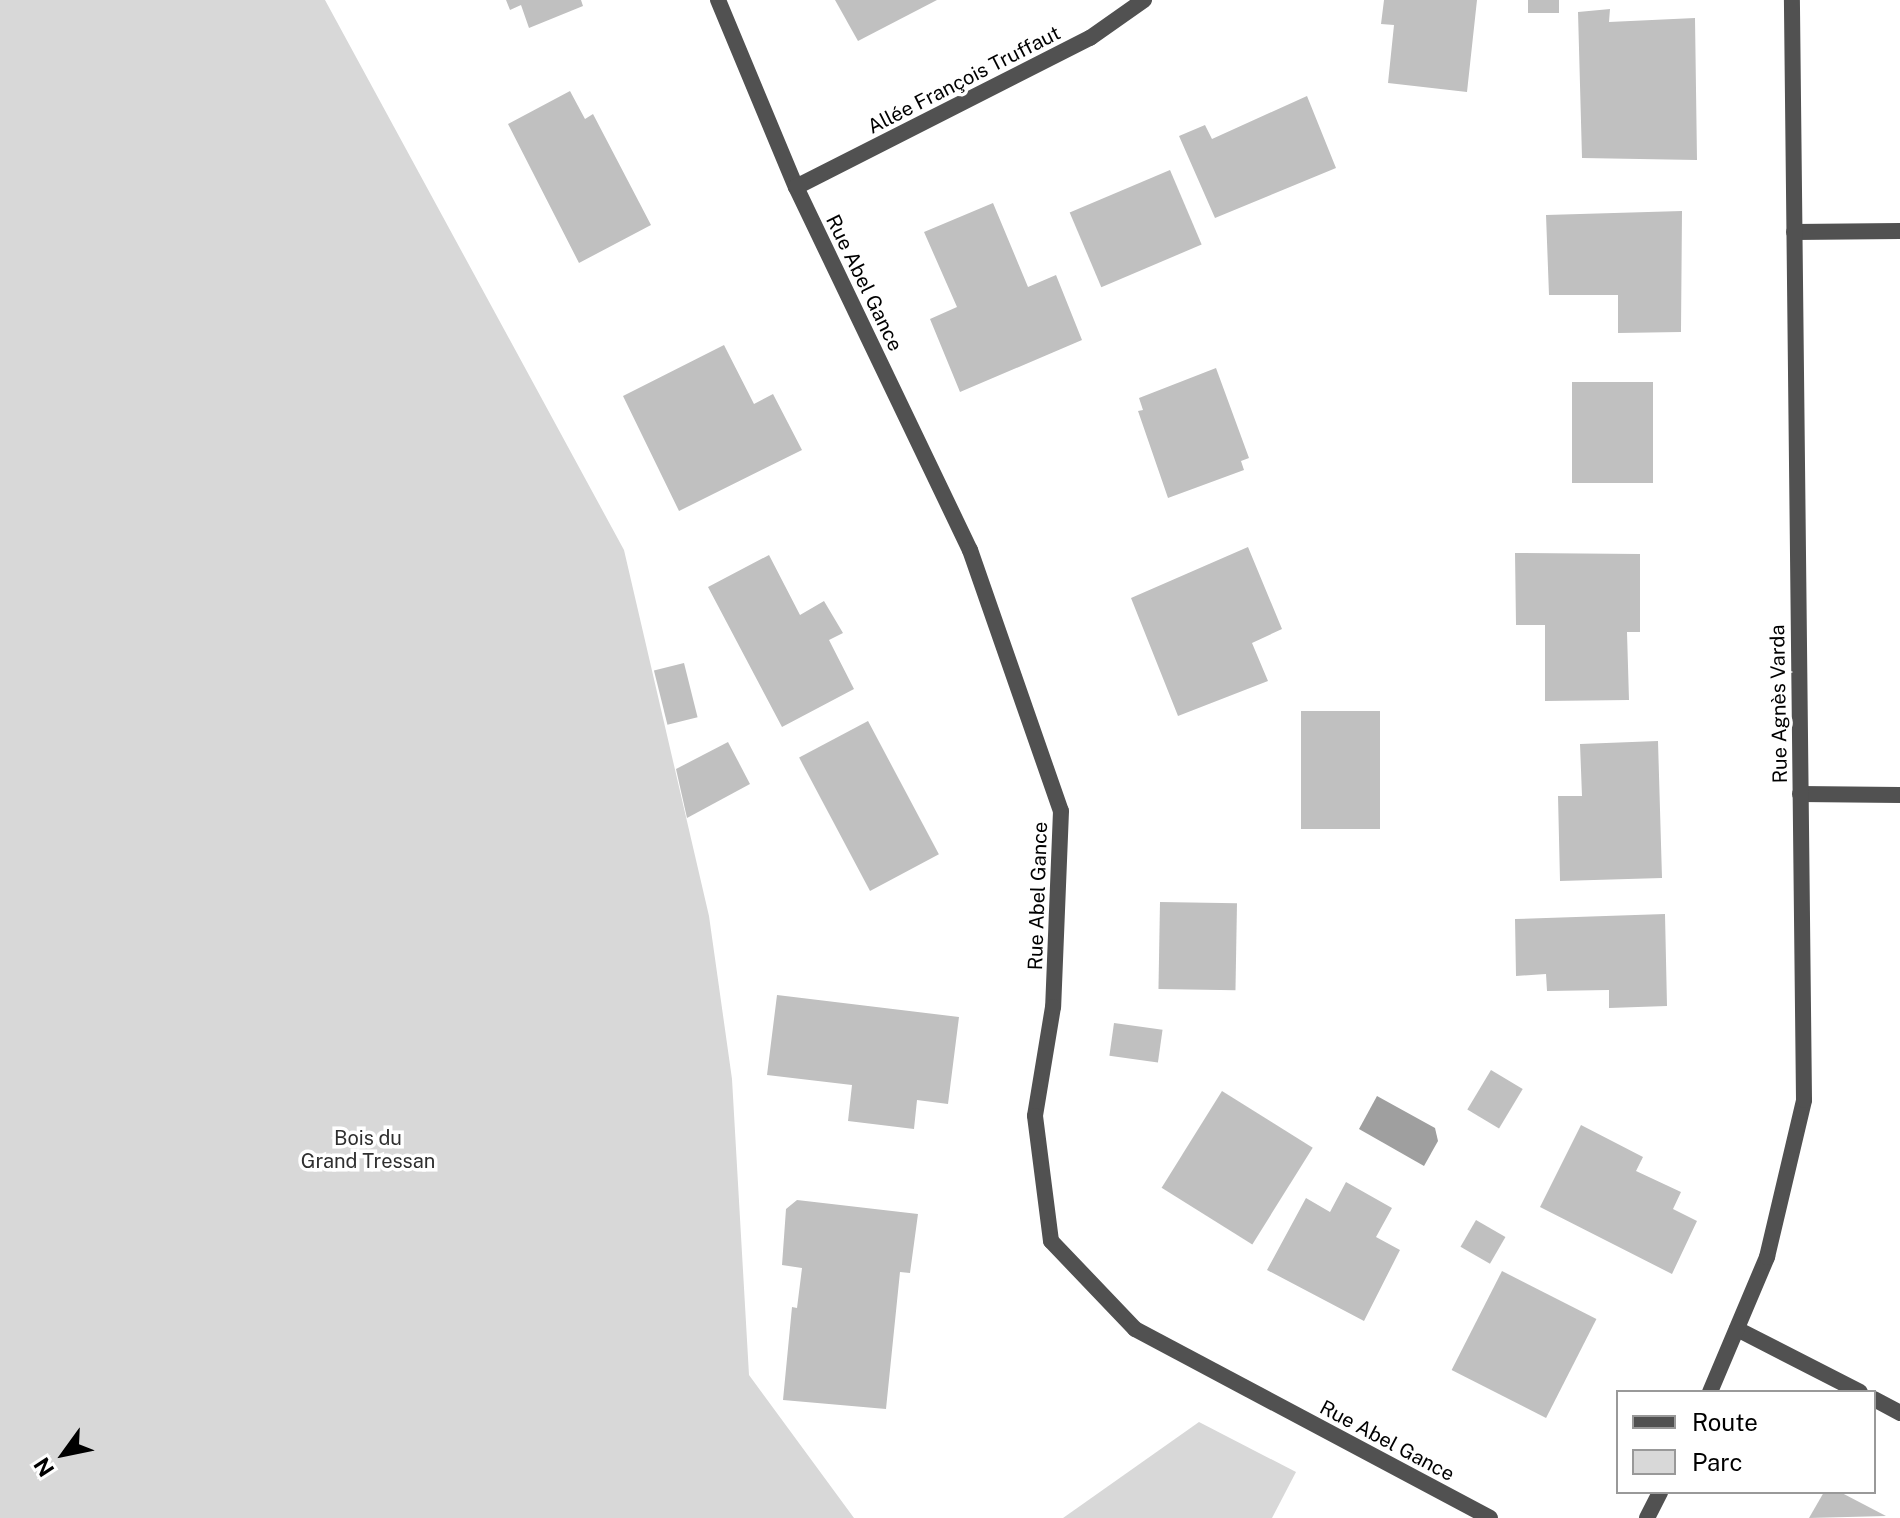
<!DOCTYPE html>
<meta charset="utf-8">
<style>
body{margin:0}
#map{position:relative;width:1900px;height:1518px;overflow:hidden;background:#fff;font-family:"Public Sans",sans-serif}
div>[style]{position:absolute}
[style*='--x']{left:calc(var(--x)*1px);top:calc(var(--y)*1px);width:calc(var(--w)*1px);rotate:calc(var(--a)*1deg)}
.green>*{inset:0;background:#d8d8d8}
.water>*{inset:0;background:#9f9f9f}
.building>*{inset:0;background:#c0c0c0;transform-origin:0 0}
.street>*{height:16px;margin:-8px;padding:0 8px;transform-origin:8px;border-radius:8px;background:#515151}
span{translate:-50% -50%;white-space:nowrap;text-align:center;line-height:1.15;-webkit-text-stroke:7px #fff;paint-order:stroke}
.street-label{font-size:20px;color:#000}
.park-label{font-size:20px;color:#2f2f2f}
.legend{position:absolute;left:1616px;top:1390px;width:260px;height:104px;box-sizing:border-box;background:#fff;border:2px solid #999;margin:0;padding:10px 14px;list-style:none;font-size:24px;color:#000}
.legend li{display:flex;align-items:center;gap:16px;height:40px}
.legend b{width:40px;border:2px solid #999}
.north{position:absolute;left:24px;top:1414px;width:80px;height:80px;-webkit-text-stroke:6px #fff;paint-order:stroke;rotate:237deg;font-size:22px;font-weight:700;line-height:32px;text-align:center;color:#000}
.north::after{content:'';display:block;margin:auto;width:28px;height:36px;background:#000;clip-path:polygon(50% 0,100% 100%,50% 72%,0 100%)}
</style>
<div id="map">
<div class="green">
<div style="clip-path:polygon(0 0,325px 0,624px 550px,709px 916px,732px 1079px,749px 1375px,854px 1518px,0 1518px)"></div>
<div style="clip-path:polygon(1199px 1422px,1296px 1472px,1272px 1518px,1063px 1518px)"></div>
</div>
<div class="water">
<div style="clip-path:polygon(1377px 1096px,1435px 1128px,1438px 1141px,1424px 1166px,1359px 1129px)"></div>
</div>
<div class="building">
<div style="clip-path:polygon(506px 0,581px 0,583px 6px,529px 28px,521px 5px,510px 10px)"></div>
<div style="clip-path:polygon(835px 0,937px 0,858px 41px)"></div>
<div style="clip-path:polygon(1384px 0,1477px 0,1467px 92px,1388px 83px,1394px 25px,1381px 24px)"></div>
<div style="left:1528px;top:0;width:31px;height:13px"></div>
<div style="clip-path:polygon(1610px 9px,1609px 22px,1695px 18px,1697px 160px,1582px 158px,1578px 12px)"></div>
<div style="clip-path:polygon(570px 91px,585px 119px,593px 114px,651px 225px,579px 263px,508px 124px)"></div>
<div style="clip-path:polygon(1307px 96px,1336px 168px,1215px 218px,1179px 136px,1205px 125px,1212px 139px)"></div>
<div style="left:1170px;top:170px;width:81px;height:109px;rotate:67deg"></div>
<div style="clip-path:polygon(993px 203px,1028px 287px,1056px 275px,1082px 340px,960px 392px,930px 319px,957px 307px,924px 232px)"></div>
<div style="clip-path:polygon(1682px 211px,1681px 332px,1618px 333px,1618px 295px,1549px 295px,1546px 215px)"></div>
<div style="clip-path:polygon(724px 345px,754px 404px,773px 394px,802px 450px,679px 511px,623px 396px)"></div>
<div style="clip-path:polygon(1216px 368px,1249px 458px,1241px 461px,1244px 470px,1168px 498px,1138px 411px,1143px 410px,1139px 398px)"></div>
<div style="left:1572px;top:382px;width:81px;height:101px"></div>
<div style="clip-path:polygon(1248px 547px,1282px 629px,1252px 643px,1268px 681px,1178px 716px,1131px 598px)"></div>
<div style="clip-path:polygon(1515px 553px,1640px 554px,1640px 632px,1627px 632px,1629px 700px,1545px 701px,1545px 625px,1516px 625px)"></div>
<div style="clip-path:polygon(769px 555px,800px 615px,824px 601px,843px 633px,829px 640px,854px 689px,782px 727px,708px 587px)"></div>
<div style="left:684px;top:663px;width:56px;height:31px;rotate:76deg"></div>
<div style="left:1380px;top:711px;width:118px;height:79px;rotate:90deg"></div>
<div style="left:868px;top:721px;width:151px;height:78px;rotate:62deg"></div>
<div style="clip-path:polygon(1658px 741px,1662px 878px,1560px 881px,1558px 796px,1582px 796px,1580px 744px)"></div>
<div style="clip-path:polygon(728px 742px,750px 784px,687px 818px,676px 769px)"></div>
<div style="left:1160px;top:902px;width:77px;height:87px;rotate:1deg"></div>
<div style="clip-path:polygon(1665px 914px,1667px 1006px,1609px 1008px,1609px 990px,1547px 991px,1546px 974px,1516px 976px,1515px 919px)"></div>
<div style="clip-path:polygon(777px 995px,959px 1017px,948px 1104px,917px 1100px,914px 1129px,848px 1121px,852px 1085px,767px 1075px)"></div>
<div style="left:1114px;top:1023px;width:49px;height:33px;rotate:8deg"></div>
<div style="left:1491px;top:1070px;width:37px;height:46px;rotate:31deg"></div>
<div style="left:1222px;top:1091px;width:107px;height:114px;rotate:32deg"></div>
<div style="clip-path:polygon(1581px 1125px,1643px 1157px,1636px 1171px,1681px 1192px,1673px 1209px,1697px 1221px,1672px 1274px,1540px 1207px)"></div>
<div style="clip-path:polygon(1346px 1182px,1392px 1208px,1376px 1237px,1400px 1250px,1364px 1321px,1267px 1270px,1306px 1198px,1330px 1212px)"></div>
<div style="clip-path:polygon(797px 1200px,918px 1214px,910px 1273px,900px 1272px,886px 1409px,783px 1400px,792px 1307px,797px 1308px,802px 1268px,782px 1265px,786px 1209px)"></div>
<div style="left:1476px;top:1220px;width:34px;height:31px;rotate:30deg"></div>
<div style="left:1502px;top:1271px;width:106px;height:111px;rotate:27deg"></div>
<div style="clip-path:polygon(1824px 1492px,1840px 1492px,1886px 1516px,1809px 1518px)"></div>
</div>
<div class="street">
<div style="--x:718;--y:0;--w:203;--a:67.4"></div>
<div style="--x:796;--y:187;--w:403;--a:64.4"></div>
<div style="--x:970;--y:550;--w:276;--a:70.8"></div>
<div style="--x:1061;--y:811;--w:196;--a:92.3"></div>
<div style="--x:1053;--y:1007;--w:110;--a:99.4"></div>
<div style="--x:1035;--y:1116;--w:126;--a:82.7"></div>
<div style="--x:1051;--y:1241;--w:122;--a:46.3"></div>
<div style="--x:1135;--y:1329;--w:402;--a:28"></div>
<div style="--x:796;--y:187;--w:330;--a:-26.9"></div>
<div style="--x:1090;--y:38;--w:66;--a:-35.1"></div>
<div style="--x:1794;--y:232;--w:106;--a:-0.5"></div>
<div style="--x:1800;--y:794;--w:100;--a:0.6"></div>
<div style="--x:1737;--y:1329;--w:138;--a:27.1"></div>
<div style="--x:1710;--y:1392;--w:147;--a:-67.1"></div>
<div style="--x:1767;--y:1257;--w:161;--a:-76.7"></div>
<div style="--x:1804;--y:1100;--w:1100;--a:-90.63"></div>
<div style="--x:1874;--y:1399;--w:30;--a:28"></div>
<div style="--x:1647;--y:1518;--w:29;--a:-63"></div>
</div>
<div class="street-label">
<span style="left:964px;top:80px;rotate:-27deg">Allée François Truffaut</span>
<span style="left:864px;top:283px;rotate:64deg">Rue Abel Gance</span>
<span style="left:1779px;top:704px;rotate:-91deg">Rue Agnès Varda</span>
<span style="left:1038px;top:896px;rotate:-88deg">Rue Abel Gance</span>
<span style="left:1387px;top:1441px;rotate:28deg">Rue Abel Gance</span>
</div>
<div class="park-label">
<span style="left:368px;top:1150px">Bois du<br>Grand Tressan</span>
</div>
<ul class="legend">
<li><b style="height:10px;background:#515151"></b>Route</li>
<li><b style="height:22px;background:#d8d8d8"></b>Parc</li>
</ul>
<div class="north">N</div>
</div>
